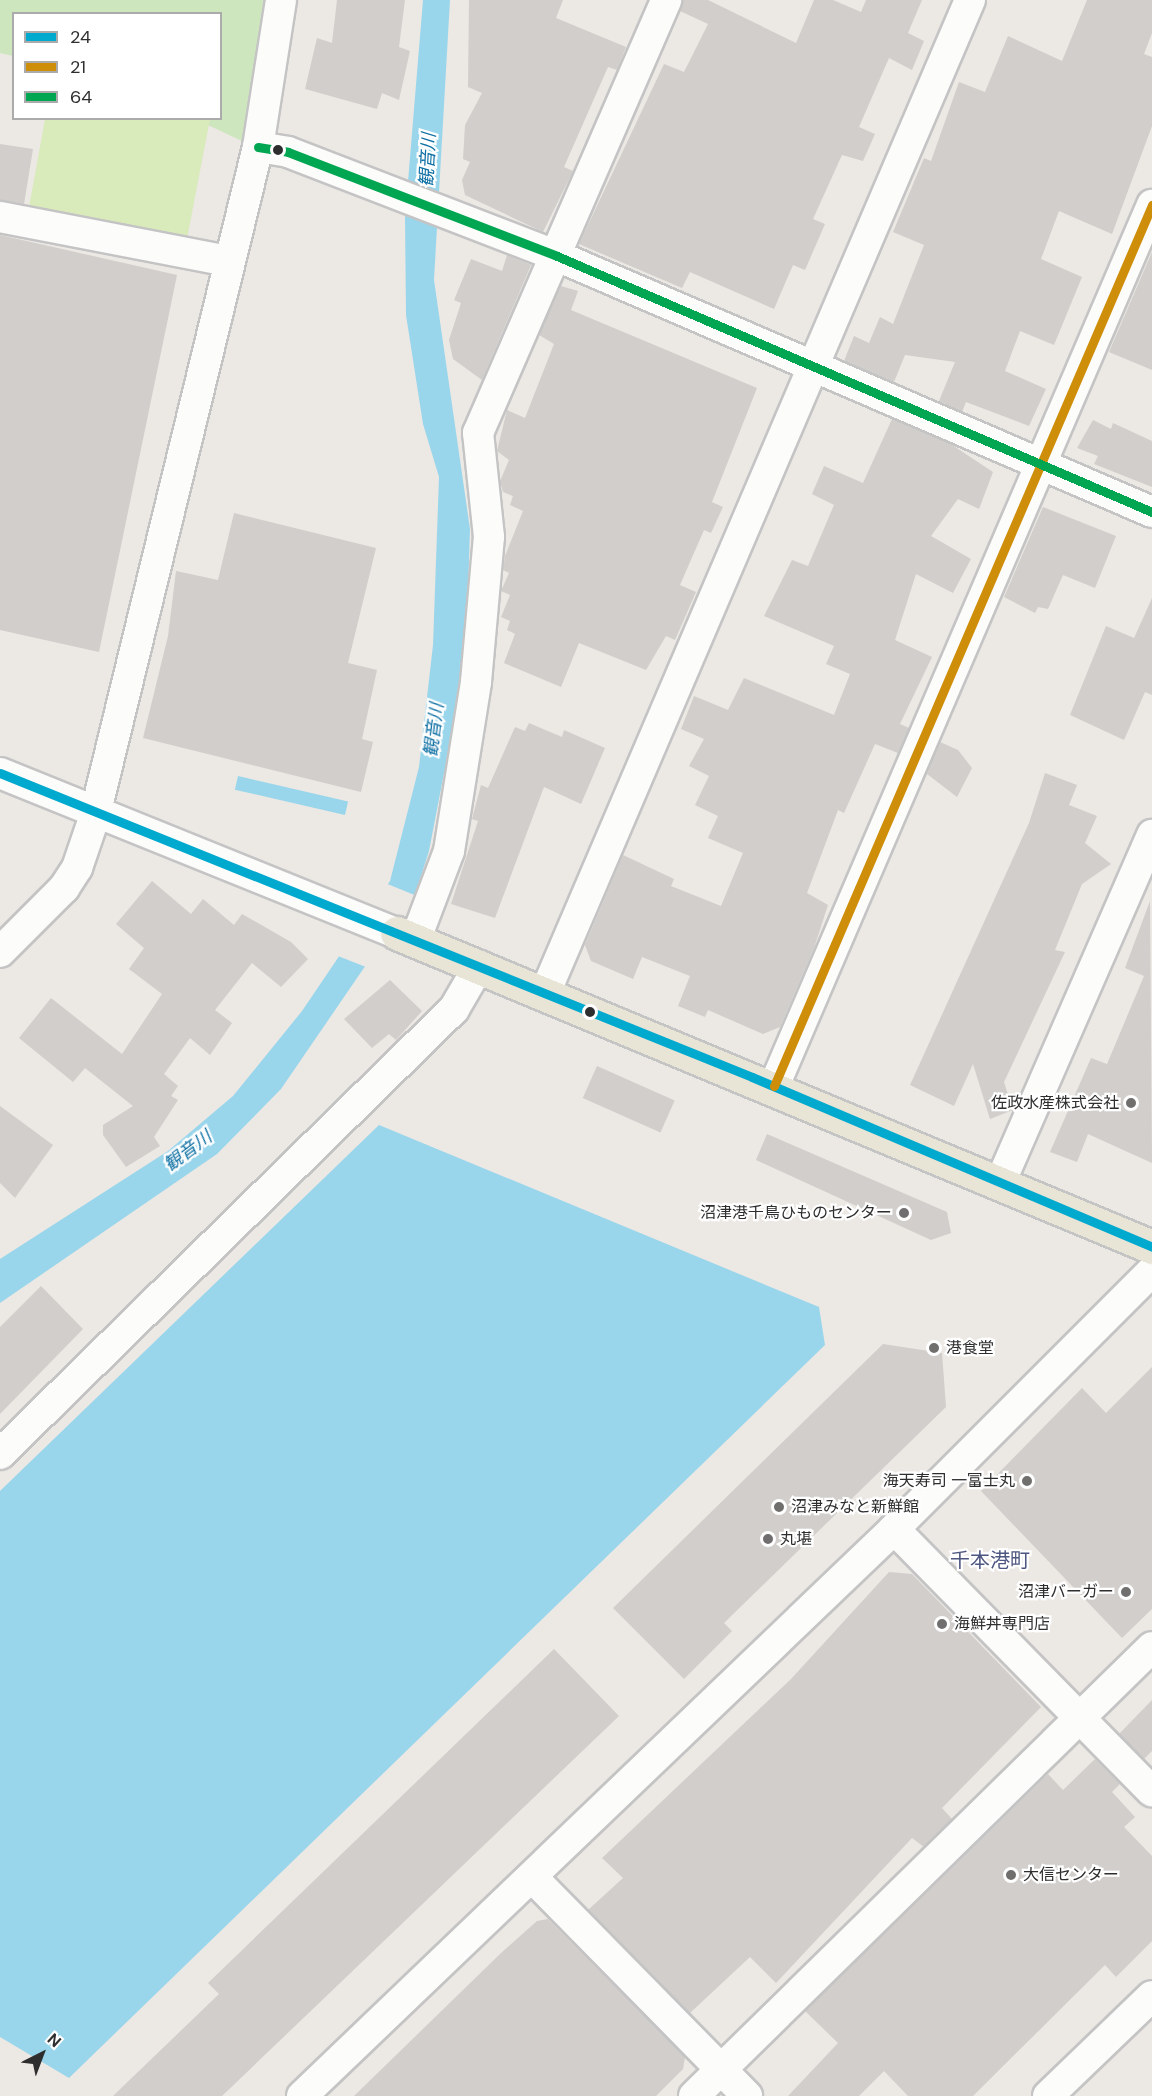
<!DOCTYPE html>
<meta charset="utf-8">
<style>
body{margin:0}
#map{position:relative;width:1152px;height:2096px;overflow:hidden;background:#ece8e4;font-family:"DM Sans","Noto Sans JP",sans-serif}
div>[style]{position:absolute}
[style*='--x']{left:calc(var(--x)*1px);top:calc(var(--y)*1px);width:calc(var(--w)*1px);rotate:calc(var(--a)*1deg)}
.green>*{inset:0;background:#cee6be}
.pitch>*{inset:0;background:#d9eabb}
.water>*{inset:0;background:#99d6ec;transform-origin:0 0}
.pier>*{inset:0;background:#ece8e4}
.building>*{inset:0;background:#d1cecb;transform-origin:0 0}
.roads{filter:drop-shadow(2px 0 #c5c4c5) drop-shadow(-2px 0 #c5c4c5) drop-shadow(0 2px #c5c4c5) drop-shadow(0 -2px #c5c4c5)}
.minor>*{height:30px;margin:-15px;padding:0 15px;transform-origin:15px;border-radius:15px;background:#fcfcfb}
.major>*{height:33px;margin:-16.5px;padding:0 16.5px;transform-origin:16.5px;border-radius:16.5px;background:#e8e4d6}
.bus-1>*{height:9px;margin:-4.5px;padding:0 4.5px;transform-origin:4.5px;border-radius:4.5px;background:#00a9ce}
.bus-2>*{height:9px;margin:-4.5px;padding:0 4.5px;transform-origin:4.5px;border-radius:4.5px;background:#cf8e09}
.bus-3>*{height:9px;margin:-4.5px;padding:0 4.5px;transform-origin:4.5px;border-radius:4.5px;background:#00a651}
.dots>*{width:16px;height:16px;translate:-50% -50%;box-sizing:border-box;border:3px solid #fff;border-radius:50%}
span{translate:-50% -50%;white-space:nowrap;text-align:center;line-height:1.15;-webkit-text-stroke:4.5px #fff;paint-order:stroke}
.poi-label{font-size:16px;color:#2e2e2e}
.right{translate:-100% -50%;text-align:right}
.left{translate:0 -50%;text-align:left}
.water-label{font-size:18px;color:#0d6fa3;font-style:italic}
.quarter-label{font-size:20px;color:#4d5680}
.legend{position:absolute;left:12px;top:12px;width:210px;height:108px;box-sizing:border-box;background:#fff;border:2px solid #ababab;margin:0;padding:8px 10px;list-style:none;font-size:18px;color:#2e2e2e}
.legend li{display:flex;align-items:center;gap:12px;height:30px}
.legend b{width:30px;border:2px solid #ababab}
.north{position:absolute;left:12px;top:2024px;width:60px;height:60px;-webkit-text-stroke:4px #fff;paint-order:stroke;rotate:42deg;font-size:16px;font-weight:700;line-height:24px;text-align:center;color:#2e2e2e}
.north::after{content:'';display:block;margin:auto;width:21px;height:27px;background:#2e2e2e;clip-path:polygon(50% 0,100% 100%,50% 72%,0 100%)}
</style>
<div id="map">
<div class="green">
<div style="clip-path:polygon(0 0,267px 0,244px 142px,208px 125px,210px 119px,220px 118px,220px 14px,14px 14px,13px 56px,0 53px)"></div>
</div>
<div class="pitch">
<div style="clip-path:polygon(45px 119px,210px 119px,186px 244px,28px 213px)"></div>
</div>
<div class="water">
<div style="clip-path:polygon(423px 0,450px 0,434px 280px,470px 529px,466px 659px,429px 851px,416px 892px,281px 1089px,217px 1154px,0 1303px,0 1259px,168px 1151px,233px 1096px,302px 1011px,390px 881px,419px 767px,433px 645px,439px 477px,423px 424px,406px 315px,405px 218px)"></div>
<div style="left:238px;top:776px;width:113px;height:14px;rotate:13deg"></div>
<div style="clip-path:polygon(379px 1125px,819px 1307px,825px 1345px,69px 2078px,0 2037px,0 1491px)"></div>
</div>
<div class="pier">
<div style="clip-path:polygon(385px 883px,417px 896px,371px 969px,338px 956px)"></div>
</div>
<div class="building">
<div style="clip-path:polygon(337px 0,405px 0,399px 47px,410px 51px,399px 100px,382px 93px,377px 109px,305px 89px,317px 38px,332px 43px)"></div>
<div style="clip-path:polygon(469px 0,563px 0,556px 18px,626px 47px,617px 70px,608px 67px,564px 167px,573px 171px,543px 232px,465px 195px,462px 180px,470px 162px,463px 159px,465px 125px,482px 93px,468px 87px)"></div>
<div style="clip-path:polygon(683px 0,708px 0,796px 43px,814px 0,833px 0,861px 12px,866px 0,922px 0,908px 33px,924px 41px,912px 70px,889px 58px,859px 127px,875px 134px,863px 161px,842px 155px,813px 219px,825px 224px,805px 270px,793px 265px,774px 309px,690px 272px,682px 288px,579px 244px,664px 64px,684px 72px,708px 24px,680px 11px)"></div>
<div style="clip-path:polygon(1087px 0,1152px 0,1152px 33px,1144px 54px,1152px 57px,1152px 126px,1112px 234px,1059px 211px,1041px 259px,1082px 277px,1054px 345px,1020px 331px,1005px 371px,1046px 389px,1029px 426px,966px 402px,962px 412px,939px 401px,955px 362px,905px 355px,894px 382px,844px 361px,854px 336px,869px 343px,880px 317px,893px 324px,924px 245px,893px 232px,924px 158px,931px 161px,959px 82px,985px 92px,1008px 36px,1062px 61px)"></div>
<div style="clip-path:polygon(0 144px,33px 149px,24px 204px,0 200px)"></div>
<div style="clip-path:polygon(0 235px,177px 275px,99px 652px,0 630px)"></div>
<div style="clip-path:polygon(1152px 252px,1152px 370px,1109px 352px)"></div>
<div style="clip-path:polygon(507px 255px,531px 265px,482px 380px,453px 359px,449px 340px,461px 303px,454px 300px,471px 259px,502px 271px)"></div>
<div style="clip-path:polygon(561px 286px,578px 291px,571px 310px,757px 388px,712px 502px,723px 507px,711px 533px,704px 530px,680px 585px,696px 592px,675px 640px,666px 636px,646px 670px,579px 643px,561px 687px,504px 663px,515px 634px,507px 630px,510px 621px,501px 617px,510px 595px,501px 591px,509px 573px,503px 570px,505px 556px,523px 511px,510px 505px,513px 496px,503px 492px,500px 481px,509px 460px,497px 451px,507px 410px,525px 418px,554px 344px,539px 335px)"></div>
<div style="clip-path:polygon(892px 419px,949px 443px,993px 472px,979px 509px,958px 499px,931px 536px,971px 559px,953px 593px,916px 574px,895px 640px,932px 657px,900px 724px,909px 728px,898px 753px,875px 744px,844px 813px,838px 810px,807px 893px,828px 905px,814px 948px,780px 1027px,763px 1034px,708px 1010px,705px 1017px,678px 1006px,690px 976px,642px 957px,633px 979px,591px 961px,585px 945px,623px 855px,674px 879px,671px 886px,721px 906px,743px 853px,708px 838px,718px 816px,695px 805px,709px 776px,689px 766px,704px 739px,681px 729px,694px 696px,728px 710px,744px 678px,834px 715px,850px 674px,826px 664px,834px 646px,764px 616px,792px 560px,808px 566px,834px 505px,812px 494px,824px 466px,863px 483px)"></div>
<div style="clip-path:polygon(1093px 420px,1111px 429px,1113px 423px,1152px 441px,1152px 487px,1094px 464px,1098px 456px,1077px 448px)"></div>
<div style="clip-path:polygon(1043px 507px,1116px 536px,1095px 588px,1063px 575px,1048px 609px,1038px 607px,1035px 613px,1004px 597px)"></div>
<div style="clip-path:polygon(234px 513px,376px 548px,348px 663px,377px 670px,362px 739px,373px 742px,361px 792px,143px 738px,168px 636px,176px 571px,218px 580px)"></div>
<div style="clip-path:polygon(1152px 598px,1152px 695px,1145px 692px,1124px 740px,1070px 715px,1106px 626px,1134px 638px)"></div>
<div style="clip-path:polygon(529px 723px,562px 737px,564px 730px,605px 748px,581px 804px,544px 787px,495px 918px,451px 904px,478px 821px,472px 819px,481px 785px,488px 788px,515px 727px,525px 731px)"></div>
<div style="clip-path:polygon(940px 742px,958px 750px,972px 768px,957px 797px,927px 774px)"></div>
<div style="clip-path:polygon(1045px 773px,1077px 785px,1069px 805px,1097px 816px,1085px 843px,1111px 864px,1082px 884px,1055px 950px,1065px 952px,1004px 1082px,1013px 1110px,990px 1119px,973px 1064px,954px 1106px,910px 1085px,1029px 823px)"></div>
<div style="clip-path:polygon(152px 881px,191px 914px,203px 899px,234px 925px,242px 914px,291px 942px,308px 959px,281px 987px,252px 963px,215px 1010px,232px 1023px,210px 1055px,190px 1038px,164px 1074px,178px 1086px,171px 1096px,178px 1100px,154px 1137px,160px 1146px,126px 1167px,103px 1135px,103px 1125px,133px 1106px,85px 1068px,73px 1082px,19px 1038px,51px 998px,122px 1054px,162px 994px,129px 969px,144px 948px,116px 924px)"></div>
<div style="clip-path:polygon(1150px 901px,1152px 1163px,1088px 1134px,1077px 1162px,1050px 1152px,1091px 1058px,1107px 1064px,1144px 976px,1125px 968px)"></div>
<div style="clip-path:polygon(390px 980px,422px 1011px,396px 1040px,389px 1034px,372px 1048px,344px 1019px)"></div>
<div style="left:597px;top:1066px;width:85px;height:35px;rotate:24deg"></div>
<div style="clip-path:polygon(0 1106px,53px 1145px,15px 1198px,0 1183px)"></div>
<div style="clip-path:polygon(767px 1134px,947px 1212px,951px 1233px,931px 1240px,756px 1160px)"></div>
<div style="clip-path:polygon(41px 1286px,83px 1329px,0 1414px,0 1327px)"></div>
<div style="clip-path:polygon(883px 1344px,942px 1353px,946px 1407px,724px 1623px,732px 1631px,684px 1679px,613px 1608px)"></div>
<div style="clip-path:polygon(1152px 1367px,1152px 1609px,1122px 1638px,981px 1491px,1082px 1388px,1106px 1413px)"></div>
<div style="clip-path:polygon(889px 1572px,912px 1574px,1041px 1707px,942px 1808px,952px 1819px,924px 1847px,912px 1838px,776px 1983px,750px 1957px,690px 2013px,588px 1910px,623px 1878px,602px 1858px,791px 1679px)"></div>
<div style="clip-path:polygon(554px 1649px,619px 1716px,222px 2096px,113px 2096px,219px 1994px,208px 1983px)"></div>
<div style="clip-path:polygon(1152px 1700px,1152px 1751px,1144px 1759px,1119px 1734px)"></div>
<div style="clip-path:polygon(1095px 1759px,1120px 1784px,1112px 1792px,1135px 1817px,1124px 1827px,1152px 1856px,1152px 1941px,1116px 1977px,1105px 1965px,973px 2096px,908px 2096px,884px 2071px,859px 2096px,788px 2096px,838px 2043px,805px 2011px,1048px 1774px,1063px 1790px)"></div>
<div style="clip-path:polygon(548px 1919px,685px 2057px,683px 2069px,656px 2096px,354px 2096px,500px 1954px,537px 1921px)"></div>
</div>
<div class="roads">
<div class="minor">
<div style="--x:258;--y:147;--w:30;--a:9"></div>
<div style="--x:288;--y:152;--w:288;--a:21.1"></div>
<div style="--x:557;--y:256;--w:648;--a:23.28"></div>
<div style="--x:0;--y:217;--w:233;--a:10.9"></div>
<div style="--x:0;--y:773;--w:428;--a:22"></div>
<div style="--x:415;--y:941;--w:96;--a:-69.3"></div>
<div style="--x:449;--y:851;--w:171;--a:-80.9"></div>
<div style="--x:476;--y:682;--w:146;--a:-84.9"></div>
<div style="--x:489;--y:537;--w:105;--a:-96"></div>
<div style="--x:478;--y:433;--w:472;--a:-66.5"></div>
<div style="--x:0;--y:952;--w:91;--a:-45"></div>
<div style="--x:64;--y:888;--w:24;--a:-57"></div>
<div style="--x:77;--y:868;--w:56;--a:-71.2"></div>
<div style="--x:95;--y:815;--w:688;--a:-76.29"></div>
<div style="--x:258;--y:147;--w:149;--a:-81.1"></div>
<div style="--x:545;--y:993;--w:1080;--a:-66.83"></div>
<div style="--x:774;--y:1086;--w:959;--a:-66.78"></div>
<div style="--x:1000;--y:1183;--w:380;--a:-66.4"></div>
<div style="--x:0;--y:1454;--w:636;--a:-44.43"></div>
<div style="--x:454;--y:1009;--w:50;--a:-59.8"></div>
<div style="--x:894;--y:1529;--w:368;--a:45.5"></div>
<div style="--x:532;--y:1877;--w:307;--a:45.5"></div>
<div style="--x:302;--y:2096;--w:820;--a:-43.76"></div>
<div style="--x:894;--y:1529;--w:365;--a:-45"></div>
<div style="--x:694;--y:2096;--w:641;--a:-44.43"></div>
<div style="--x:1048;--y:2096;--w:144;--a:-43.9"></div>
</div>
<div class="major">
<div style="--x:397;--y:933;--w:818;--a:22.58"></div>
</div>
</div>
<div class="bus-1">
<div style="--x:0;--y:773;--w:811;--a:22.01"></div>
<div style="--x:752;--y:1077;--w:435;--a:23"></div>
</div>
<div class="bus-2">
<div style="--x:774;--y:1086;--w:959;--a:-66.78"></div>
</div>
<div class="bus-3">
<div style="--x:258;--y:147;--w:30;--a:9"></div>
<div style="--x:288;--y:152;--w:288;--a:21.1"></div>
<div style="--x:557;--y:256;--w:648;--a:23.28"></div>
</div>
<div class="dots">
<div style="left:278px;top:150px;background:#2e2e2e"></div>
<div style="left:590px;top:1012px;background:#2e2e2e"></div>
<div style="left:1131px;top:1103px;background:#706f6e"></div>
<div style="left:904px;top:1213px;background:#706f6e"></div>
<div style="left:934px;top:1348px;background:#706f6e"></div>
<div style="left:1027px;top:1481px;background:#706f6e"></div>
<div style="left:779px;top:1507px;background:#706f6e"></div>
<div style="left:768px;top:1539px;background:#706f6e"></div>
<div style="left:1126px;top:1592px;background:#706f6e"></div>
<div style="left:942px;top:1624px;background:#706f6e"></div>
<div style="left:1011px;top:1875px;background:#706f6e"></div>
</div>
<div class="poi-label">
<span class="right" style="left:1119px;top:1103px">佐政水産株式会社</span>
<span class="right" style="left:892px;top:1213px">沼津港千鳥ひものセンター</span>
<span class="left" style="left:946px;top:1348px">港食堂</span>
<span class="right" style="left:1015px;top:1481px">海天寿司 一富士丸</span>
<span class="left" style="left:791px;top:1507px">沼津みなと新鮮館</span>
<span class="left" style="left:780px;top:1539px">丸堪</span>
<span class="right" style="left:1114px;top:1592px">沼津バーガー</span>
<span class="left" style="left:954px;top:1624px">海鮮丼専門店</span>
<span class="left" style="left:1023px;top:1875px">大信センター</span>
</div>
<div class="water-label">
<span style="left:428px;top:160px;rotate:-87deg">観音川</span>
<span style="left:434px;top:730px;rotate:-83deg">観音川</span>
<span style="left:188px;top:1151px;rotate:-37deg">観音川</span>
</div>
<div class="quarter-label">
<span style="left:990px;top:1560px">千本港町</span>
</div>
<ul class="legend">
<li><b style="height:8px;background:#00a9ce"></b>24</li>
<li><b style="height:8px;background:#cf8e09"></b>21</li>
<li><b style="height:8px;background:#00a651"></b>64</li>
</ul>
<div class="north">N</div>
</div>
